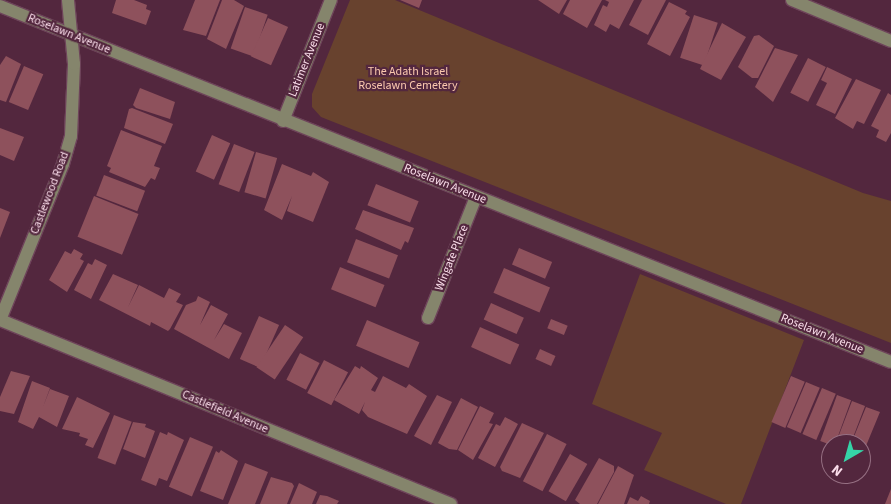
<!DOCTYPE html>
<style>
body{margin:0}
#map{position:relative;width:891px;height:504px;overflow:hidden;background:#53273e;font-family:"Source Sans 3",sans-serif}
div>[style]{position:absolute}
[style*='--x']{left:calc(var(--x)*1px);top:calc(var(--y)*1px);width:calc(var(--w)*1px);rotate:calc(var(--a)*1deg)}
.green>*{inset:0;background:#68422e}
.building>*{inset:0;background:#8e515c;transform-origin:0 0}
.roads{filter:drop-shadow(1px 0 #6e445a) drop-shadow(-1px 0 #6e445a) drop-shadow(0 1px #6e445a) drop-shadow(0 -1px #6e445a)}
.minor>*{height:12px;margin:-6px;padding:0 6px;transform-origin:6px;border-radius:6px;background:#85856c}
span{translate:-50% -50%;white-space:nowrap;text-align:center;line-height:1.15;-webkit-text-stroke:4.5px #53273e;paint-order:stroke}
.street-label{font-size:12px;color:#fbdeeb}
.park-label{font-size:12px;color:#fac8ae}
.north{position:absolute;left:821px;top:434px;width:50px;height:50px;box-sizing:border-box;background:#53273e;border:1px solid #967083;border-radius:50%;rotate:218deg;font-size:14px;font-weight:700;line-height:20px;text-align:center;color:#fbdeeb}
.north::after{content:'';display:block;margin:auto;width:18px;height:22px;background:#35d4a7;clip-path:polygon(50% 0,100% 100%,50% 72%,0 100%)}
</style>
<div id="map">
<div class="green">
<div style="clip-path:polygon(350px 0,395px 0,863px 193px,891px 201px,891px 343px,321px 117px,312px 107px,312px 94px)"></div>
<div style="clip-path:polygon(640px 274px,804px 340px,741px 504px,726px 504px,644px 470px,662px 433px,592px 404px)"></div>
</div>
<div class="building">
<div style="clip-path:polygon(116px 0,134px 0,147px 5px,146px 9px,151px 11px,146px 25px,112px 13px)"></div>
<div style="clip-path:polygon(195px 0,220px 0,206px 36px,183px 30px)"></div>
<div style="clip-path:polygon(222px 0,234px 0,244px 6px,226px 49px,207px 39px)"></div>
<div style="clip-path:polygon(400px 0,422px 0,419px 8px)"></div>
<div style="clip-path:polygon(538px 0,567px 0,559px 14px)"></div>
<div style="clip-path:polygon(570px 0,602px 0,587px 28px,563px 14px)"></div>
<div style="clip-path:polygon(605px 0,634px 0,619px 29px,610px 24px,606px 32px,594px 25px,603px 5px,607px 7px,609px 2px)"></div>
<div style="clip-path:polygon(642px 0,666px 0,648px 35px,629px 25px)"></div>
<div style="clip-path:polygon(669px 2px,687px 11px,685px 14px,690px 17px,670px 56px,647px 44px)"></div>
<div style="left:245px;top:7px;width:24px;height:44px;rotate:19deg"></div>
<div style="left:694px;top:15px;width:25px;height:45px;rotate:18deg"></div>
<div style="left:268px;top:18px;width:22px;height:42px;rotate:24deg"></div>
<div style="clip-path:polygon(722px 23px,746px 37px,721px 80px,700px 69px)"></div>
<div style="clip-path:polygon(759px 35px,774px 46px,758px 78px,752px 78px,738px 67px,754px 36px)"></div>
<div style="clip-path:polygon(775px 48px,798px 55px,773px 102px,755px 87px)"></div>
<div style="clip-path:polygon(6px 56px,21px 64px,6px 102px,0 100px,0 65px)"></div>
<div style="left:808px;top:58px;width:20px;height:39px;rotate:27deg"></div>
<div style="left:24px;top:66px;width:21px;height:39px;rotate:23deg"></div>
<div style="clip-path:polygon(827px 67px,852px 79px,835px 114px,816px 105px,827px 83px,821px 80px)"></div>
<div style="clip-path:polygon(856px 79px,881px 90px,864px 124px,857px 121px,853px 129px,835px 118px)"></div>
<div style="clip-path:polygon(140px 88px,175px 102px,170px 119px,136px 108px,133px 105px)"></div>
<div style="clip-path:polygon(888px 93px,891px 95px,891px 133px,886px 142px,876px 137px,879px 130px,871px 126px)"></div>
<div style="clip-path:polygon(132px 108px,173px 124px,165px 144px,124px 128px,129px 109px)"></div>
<div style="clip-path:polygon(0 128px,24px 137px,14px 161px,0 155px)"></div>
<div style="clip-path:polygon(121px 130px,162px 146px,154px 166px,160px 168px,155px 180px,151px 178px,145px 187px,109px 172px,111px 168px,107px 166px)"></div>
<div style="left:212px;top:135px;width:20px;height:40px;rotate:24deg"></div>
<div style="left:234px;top:144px;width:22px;height:43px;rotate:21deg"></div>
<div style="left:256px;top:152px;width:22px;height:42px;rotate:16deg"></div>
<div style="clip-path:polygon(282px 164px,311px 176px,313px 172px,329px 182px,313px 222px,287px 211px,292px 196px,282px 220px,264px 210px)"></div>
<div style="left:104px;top:175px;width:44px;height:22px;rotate:21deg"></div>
<div style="left:376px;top:184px;width:46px;height:23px;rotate:22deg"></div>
<div style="left:94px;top:196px;width:48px;height:44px;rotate:22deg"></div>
<div style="clip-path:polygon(0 208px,10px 212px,0 238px)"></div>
<div style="clip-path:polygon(363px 210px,414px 228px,408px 243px,405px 241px,401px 250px,355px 229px)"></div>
<div style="left:356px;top:239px;width:45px;height:25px;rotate:21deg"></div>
<div style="left:519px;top:248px;width:36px;height:18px;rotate:23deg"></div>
<div style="clip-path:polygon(74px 249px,83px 254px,80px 259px,84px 261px,67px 292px,49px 280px,65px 251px,71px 254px)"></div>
<div style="clip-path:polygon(95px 259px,107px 265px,91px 299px,74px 290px,88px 263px,92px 265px)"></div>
<div style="left:340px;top:267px;width:48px;height:24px;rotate:22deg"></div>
<div style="left:504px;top:268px;width:50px;height:27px;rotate:23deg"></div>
<div style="clip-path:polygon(113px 274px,138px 285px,128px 307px,139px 285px,164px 298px,169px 288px,181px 294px,176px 302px,183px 305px,170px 329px,168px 331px,151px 322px,150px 326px,99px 300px)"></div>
<div style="clip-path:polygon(198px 296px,210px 302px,200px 325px,211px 305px,228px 314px,214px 340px,224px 324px,242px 333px,229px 359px,174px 329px,186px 305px,196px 301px)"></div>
<div style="left:491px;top:303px;width:36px;height:18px;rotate:24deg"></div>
<div style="left:259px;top:316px;width:22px;height:47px;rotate:24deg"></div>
<div style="left:551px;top:319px;width:18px;height:10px;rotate:22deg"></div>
<div style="left:367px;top:320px;width:57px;height:28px;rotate:23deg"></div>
<div style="left:285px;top:325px;width:22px;height:51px;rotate:34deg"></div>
<div style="left:480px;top:327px;width:43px;height:22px;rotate:24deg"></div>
<div style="left:540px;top:349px;width:17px;height:11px;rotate:24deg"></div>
<div style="left:300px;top:353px;width:22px;height:30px;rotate:27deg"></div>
<div style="left:324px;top:360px;width:27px;height:37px;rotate:27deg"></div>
<div style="clip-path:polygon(355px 366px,360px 369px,361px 366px,378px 378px,371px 390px,375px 392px,383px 376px,406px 388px,409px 384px,427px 396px,407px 434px,368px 417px,362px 410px,365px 402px,359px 414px,334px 400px)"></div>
<div style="clip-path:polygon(11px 371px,30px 376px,14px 414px,0 411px,0 397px)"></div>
<div style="left:791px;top:376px;width:15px;height:50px;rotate:23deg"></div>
<div style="clip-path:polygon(32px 381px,50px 388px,43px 407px,50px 389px,69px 396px,57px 427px,39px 417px,33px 429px,18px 422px)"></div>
<div style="left:806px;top:382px;width:15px;height:49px;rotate:23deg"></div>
<div style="left:822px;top:388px;width:15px;height:50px;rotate:23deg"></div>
<div style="clip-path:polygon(437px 395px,452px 402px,431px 445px,414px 436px)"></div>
<div style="left:837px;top:395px;width:15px;height:49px;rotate:20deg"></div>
<div style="clip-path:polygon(77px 397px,110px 413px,93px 448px,85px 445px,88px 439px,79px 436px,80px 433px,62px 429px)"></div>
<div style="clip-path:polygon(461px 398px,478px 407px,457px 450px,449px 449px,438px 443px)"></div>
<div style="left:852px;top:401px;width:14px;height:46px;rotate:21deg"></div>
<div style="clip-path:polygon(480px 406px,494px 413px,489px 423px,493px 424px,473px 460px,458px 450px)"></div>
<div style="clip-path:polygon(866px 407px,880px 412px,861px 458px,861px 444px,851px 444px)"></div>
<div style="left:114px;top:415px;width:19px;height:46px;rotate:21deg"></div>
<div style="clip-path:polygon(505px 417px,518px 424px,495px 467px,478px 458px,496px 424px,500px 426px)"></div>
<div style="clip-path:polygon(133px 422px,146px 424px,145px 427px,155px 431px,145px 458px,123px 449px)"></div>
<div style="clip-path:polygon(522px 423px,544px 433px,520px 478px,502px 471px,500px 467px)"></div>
<div style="clip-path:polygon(160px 432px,167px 435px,168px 432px,184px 440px,167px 481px,159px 478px,156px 486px,141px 480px)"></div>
<div style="left:547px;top:434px;width:22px;height:53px;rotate:27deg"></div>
<div style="left:190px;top:437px;width:25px;height:54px;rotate:23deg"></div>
<div style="clip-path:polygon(221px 450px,238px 461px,223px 500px,200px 491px,216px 451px,219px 453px)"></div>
<div style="left:570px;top:454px;width:20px;height:43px;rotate:30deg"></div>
<div style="clip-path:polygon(599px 458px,614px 466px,614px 472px,597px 504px,580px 504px,575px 500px)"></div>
<div style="clip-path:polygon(245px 463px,268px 472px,255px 504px,228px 504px)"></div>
<div style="clip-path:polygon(618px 466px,634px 475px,624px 504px,598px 504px)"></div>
<div style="clip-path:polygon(271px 477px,292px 483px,294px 486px,287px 504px,260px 504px)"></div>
<div style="clip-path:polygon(299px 483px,317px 492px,312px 504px,290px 504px)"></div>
<div style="clip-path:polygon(891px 489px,891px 504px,885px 504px)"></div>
<div style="clip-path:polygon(320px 495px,327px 496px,339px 501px,337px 504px,316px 504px)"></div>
<div style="clip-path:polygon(641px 496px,650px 501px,649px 504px,627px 504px,630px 497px,638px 501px)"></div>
</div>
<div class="roads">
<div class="minor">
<div style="--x:792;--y:0;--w:107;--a:22.5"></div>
<div style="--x:0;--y:6;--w:959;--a:21.78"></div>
<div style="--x:283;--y:121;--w:130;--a:-68.4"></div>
<div style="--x:428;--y:318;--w:130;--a:-68.4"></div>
<div style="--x:0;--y:320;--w:487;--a:22.2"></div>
<div style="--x:0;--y:320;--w:168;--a:-68"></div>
<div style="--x:63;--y:164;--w:29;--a:-74"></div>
<div style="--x:71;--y:136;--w:72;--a:-87.6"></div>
<div style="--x:74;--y:64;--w:64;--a:-95.4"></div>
</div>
</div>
<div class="street-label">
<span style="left:69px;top:34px;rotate:22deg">Roselawn Avenue</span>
<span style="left:307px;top:60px;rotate:-68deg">Latimer Avenue</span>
<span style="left:445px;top:184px;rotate:22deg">Roselawn Avenue</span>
<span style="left:50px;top:193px;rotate:-69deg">Castlewood Road</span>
<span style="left:452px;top:258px;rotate:-68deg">Wingate Place</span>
<span style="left:822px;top:334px;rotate:22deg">Roselawn Avenue</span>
<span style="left:225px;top:412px;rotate:23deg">Castlefield Avenue</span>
</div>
<div class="park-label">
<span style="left:408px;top:79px">The Adath Israel<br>Roselawn Cemetery</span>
</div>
<div class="north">N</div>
</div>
